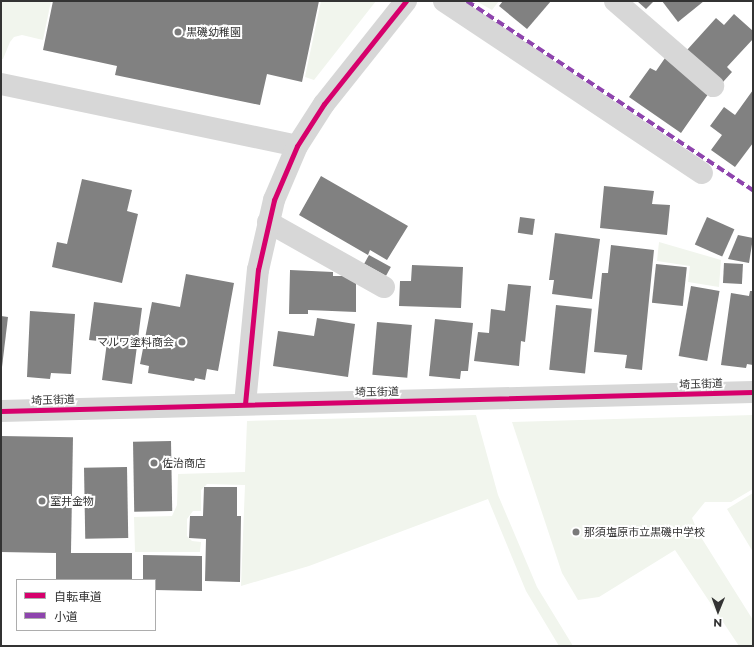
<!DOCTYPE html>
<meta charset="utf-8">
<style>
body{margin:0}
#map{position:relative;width:754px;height:647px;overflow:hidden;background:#fff;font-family:Montserrat,"Noto Sans JP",sans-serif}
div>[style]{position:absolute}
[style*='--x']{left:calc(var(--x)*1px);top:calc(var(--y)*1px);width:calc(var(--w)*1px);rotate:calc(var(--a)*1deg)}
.green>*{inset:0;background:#f1f5ed}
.building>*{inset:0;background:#818181;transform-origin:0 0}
.minor>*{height:22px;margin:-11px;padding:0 11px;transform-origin:11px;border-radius:11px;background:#d7d7d7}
.quiet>*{height:4px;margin-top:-2px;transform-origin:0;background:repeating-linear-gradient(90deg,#8e44ad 0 8px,transparent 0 12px)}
.cycleway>*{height:5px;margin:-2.5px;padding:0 2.5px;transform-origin:2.5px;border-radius:2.5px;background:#d6006c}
.dots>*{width:11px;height:11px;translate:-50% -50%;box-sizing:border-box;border:2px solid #fff;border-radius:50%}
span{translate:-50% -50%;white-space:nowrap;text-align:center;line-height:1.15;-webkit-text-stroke:4px #fff;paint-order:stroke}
.poi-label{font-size:11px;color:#333}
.left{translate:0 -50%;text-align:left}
.right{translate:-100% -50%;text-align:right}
.street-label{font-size:11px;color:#333}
.frame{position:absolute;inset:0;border:2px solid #333;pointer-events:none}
.legend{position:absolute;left:16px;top:579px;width:140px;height:52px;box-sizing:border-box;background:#fff;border:1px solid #adadad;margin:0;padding:5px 7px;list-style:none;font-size:12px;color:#333}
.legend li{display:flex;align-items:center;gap:8px;height:20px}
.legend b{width:20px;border:1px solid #adadad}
.north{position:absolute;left:698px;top:591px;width:40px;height:40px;-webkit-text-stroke:3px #fff;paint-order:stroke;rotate:181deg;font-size:11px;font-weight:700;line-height:16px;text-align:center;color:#333}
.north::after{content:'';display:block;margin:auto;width:14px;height:18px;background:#333;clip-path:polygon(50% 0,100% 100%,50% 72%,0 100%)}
</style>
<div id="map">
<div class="green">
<div style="clip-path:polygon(1px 1px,51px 1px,43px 40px,22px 35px,14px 37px,10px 42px,3px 59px,1px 59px)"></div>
<div style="clip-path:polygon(321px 1px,376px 1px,314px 80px,305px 77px)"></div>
<div style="clip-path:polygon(476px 1px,499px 1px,492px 10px)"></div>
<div style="clip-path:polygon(659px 242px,721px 260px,719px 287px,688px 282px,690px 266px,657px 261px)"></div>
<div style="clip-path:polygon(476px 415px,498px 495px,537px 587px,573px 646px,559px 646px,526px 591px,488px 499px,309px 566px,241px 586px,245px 485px,207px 484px,201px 490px,201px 511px,193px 511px,187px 519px,187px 536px,192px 541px,201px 542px,200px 552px,135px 552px,134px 517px,172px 516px,177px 505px,178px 474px,245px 472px,247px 421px)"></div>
<div style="clip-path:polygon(753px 415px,753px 489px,731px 502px,705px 502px,692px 518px,699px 534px,753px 620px,753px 646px,739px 646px,675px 550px,599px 597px,578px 600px,562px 573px,512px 422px)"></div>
<div style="clip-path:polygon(753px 493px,753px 552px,727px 509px)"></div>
</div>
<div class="building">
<div style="clip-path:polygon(53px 1px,319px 1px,302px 82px,267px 74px,260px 105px,115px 75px,117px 66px,43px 50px)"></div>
<div style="clip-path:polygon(503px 1px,551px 1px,527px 29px,499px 6px)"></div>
<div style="clip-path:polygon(637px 1px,654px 1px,646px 9px)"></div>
<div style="clip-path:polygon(662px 1px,704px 1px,678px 22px)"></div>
<div style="clip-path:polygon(734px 14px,753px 31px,753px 39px,727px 67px,732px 72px,723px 82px,687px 50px,716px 18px,724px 25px)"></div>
<div style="clip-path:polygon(665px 58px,711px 90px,681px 133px,629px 97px,650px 68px,656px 71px)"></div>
<div style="clip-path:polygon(753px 90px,753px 143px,735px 167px,711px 150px,722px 135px,710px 126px,724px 107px,735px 115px)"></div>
<div style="clip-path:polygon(321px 176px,408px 226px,387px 260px,370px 250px,368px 255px,299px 215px)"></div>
<div style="clip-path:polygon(82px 179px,132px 190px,127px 211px,138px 214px,122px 283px,52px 267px,57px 242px,67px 244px)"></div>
<div style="clip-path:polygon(604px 186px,654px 191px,652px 204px,670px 205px,667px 235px,600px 228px)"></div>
<div style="left:520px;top:217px;width:15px;height:16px;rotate:8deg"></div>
<div style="left:707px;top:217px;width:30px;height:30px;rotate:24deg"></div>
<div style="clip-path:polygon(555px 233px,600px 239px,592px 299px,552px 294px,554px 280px,549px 280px)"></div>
<div style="clip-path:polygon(738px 235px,753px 238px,749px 263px,728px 259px)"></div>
<div style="clip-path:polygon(611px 245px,654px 250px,642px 370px,625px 368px,627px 355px,594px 352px,602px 273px,608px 273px)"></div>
<div style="left:369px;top:255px;width:25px;height:10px;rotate:29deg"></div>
<div style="left:724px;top:263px;width:19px;height:20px;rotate:3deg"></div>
<div style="left:656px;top:264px;width:31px;height:39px;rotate:6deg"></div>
<div style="clip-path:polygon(412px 265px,463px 267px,461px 308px,399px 306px,400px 281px,411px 281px)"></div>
<div style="clip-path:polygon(290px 270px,333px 272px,333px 276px,356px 276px,356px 312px,308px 310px,308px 314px,289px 314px)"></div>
<div style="clip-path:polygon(186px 274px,234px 283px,218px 371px,207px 369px,205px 380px,195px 378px,194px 381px,148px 373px,149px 366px,140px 364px,152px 302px,180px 307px)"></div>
<div style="clip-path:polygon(508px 284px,531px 286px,525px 342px,521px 341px,519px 366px,474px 361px,478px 332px,489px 333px,491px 309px,505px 311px)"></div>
<div style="left:691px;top:286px;width:29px;height:71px;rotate:10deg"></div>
<div style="clip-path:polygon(750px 291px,753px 291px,753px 365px,747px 364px,746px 368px,721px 365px,731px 293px,749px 296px)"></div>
<div style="clip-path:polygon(94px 302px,142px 308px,132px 384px,102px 380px,107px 342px,89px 340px)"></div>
<div style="left:556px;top:305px;width:36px;height:65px;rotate:6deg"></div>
<div style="clip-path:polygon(30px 311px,75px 314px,71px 374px,51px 373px,50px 379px,27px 377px)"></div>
<div style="clip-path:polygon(1px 316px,8px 317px,2px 367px,1px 367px)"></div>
<div style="clip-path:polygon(317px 318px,355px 324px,348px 377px,273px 366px,278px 331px,314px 336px)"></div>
<div style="clip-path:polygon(435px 319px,473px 323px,468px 371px,461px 371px,460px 379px,429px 376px)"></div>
<div style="left:377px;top:322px;width:35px;height:53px;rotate:5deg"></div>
<div style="left:1px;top:436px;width:72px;height:116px;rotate:1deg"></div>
<div style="left:171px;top:441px;width:70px;height:38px;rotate:89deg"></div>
<div style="left:127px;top:467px;width:71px;height:43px;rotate:89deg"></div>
<div style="clip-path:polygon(204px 487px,237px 487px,237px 516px,241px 516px,240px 582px,205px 581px,206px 539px,189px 538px,190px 516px,203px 516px)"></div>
<div style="left:56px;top:553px;width:76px;height:27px"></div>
<div style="clip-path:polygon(143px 555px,202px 556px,202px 591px,155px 590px,155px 580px,143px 580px)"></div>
</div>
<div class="minor">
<div style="--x:444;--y:1;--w:310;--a:33.7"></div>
<div style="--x:615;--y:1;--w:130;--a:40.9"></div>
<div style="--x:1;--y:84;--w:302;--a:11.8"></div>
<div style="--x:268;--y:222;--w:133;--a:29.3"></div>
<div style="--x:245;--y:404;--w:135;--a:-84.5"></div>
<div style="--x:258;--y:270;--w:72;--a:-77.1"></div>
<div style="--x:274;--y:200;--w:59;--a:-66.9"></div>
<div style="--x:297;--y:146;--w:50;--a:-57.3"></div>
<div style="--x:324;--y:104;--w:132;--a:-51.5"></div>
<div style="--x:1;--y:411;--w:752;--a:-1.45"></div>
</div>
<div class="quiet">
<div style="--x:467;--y:1;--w:343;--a:33.5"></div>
</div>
<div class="cycleway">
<div style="--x:245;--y:404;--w:135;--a:-84.5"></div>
<div style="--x:258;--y:270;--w:72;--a:-77.1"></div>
<div style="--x:274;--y:200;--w:59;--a:-66.9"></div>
<div style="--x:297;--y:146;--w:50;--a:-57.3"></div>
<div style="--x:324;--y:104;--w:132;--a:-51.5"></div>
<div style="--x:1;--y:411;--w:752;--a:-1.45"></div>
</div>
<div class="dots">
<div style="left:178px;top:32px;background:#7a7a7a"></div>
<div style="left:182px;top:342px;background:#7a7a7a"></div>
<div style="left:154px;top:463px;background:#7a7a7a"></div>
<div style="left:42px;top:501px;background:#7a7a7a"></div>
<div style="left:576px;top:532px;background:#7a7a7a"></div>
</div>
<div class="poi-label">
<span class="left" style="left:186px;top:32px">黒磯幼稚園</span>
<span class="right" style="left:174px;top:342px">マルワ塗料商会</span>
<span class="left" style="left:162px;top:463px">佐治商店</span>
<span class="left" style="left:50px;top:501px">室井金物</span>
<span class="left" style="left:584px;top:532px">那須塩原市立黒磯中学校</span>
</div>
<div class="street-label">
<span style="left:701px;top:384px;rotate:-2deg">埼玉街道</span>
<span style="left:377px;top:392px;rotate:-1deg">埼玉街道</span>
<span style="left:53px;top:400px;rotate:-2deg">埼玉街道</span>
</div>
<div class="frame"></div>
<ul class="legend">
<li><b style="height:5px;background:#d6006c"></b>自転車道</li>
<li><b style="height:5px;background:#8e44ad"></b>小道</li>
</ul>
<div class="north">N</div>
</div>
